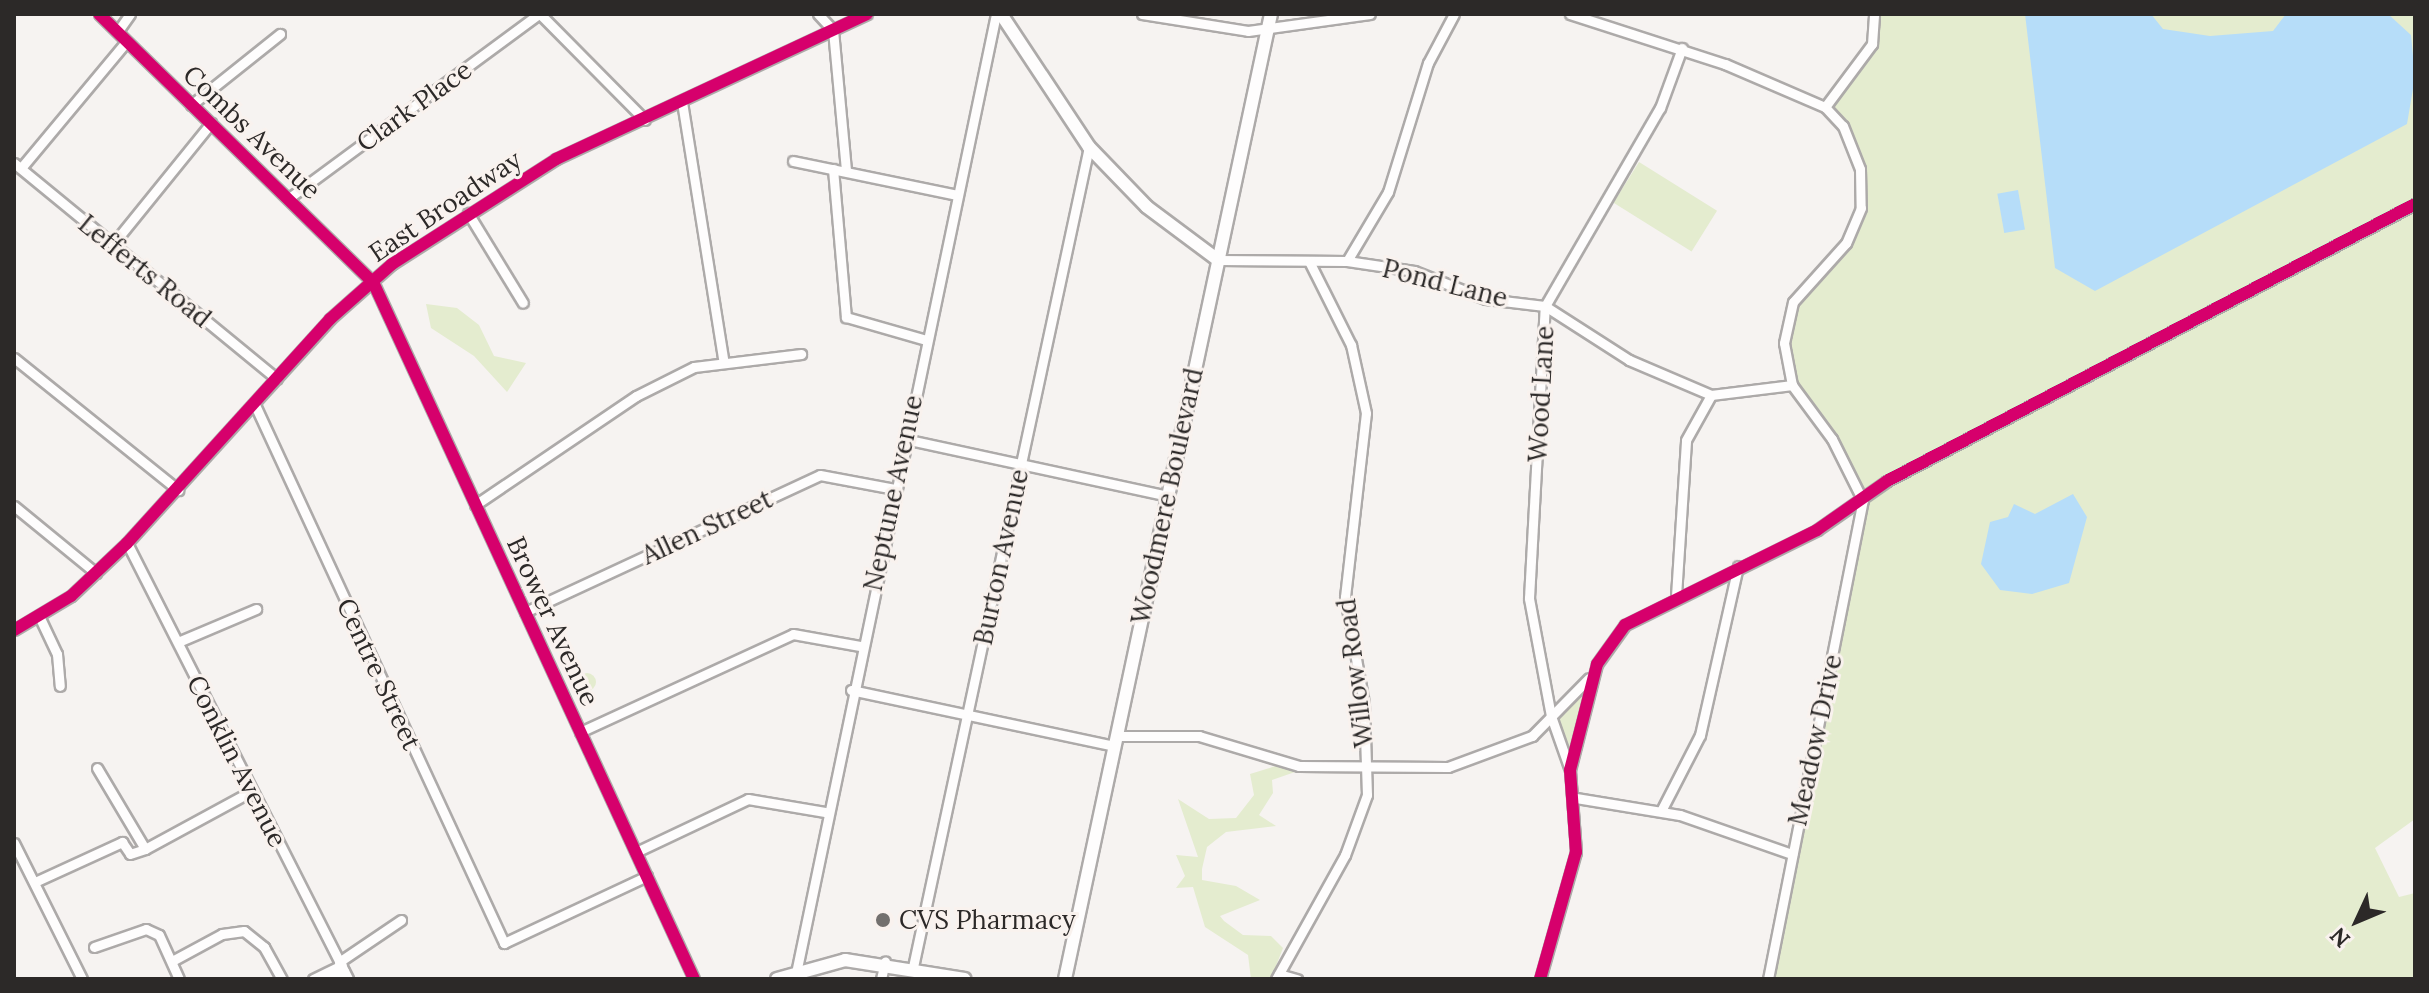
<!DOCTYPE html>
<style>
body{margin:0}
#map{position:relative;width:2429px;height:993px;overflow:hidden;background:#f6f3f1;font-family:Lora,serif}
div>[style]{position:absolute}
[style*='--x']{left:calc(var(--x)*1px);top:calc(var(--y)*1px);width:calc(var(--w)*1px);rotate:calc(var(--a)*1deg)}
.green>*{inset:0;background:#e4eccf;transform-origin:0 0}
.round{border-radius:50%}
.water>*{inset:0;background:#b6ddf9;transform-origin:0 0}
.roads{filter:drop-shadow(2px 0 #adaaa9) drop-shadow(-2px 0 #adaaa9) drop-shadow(0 2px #adaaa9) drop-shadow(0 -2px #adaaa9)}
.street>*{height:9px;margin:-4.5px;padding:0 4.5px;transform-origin:4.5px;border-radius:4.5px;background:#fefdfd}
.secondary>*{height:12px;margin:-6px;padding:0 6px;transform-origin:6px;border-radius:6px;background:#fefdfd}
.cycleway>*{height:12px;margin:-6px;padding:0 6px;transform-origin:6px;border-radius:6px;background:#d6006c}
.dots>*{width:22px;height:22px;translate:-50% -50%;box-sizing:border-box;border:4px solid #f9f2ee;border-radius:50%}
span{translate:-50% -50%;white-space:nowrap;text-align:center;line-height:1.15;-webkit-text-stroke:6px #f9f2ee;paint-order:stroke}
.street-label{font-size:26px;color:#2c2928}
.poi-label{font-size:26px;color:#2c2928}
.left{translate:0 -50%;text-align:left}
.frame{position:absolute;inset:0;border:16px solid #2c2928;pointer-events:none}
.north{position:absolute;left:2317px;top:881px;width:80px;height:80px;-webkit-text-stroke:6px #f9f2ee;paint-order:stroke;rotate:226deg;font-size:22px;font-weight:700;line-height:32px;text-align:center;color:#2c2928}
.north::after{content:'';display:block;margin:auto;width:28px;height:36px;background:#2c2928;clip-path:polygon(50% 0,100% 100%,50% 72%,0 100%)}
</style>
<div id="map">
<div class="green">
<div style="clip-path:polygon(1872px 14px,2415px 14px,2415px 819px,2375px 848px,2399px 897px,2415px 893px,2415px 979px,1771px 979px,1863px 502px,1793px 377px,1784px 343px,1788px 310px,1855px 227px,1861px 191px,1855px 153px,1825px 107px,1874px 34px)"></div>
<div style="left:1639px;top:162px;width:92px;height:48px;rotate:32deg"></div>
<div style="clip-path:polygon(426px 304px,457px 308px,479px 325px,494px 356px,526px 363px,507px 392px,474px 356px,431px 328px)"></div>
<div class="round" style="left:578px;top:673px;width:18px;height:18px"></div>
<div style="clip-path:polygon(1589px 686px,1570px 763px,1555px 722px)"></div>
<div style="clip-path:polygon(1279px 765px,1295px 772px,1272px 780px,1273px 793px,1259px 815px,1276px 826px,1226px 832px,1207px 847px,1202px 869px,1202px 880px,1236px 886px,1260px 900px,1220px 916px,1224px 921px,1243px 935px,1271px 936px,1283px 948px,1271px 979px,1251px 979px,1248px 955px,1205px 927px,1193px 887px,1176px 888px,1185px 876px,1176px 855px,1198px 857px,1178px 799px,1209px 819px,1236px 818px,1254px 795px,1250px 774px)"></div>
</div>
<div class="water">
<div style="clip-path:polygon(2025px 14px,2151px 14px,2163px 29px,2210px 36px,2273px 31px,2286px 14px,2388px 14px,2411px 35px,2415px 77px,2407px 124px,2095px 291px,2055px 268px)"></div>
<div style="left:2018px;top:190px;width:40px;height:21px;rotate:80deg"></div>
<div style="clip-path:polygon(2073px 494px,2087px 517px,2069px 583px,2032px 594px,2000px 590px,1981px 564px,1990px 522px,2008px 517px,2014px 504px,2035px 514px)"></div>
</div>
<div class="roads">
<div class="street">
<div style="--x:99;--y:14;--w:383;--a:44.4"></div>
<div style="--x:373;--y:282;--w:767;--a:65.27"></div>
<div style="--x:540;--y:14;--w:149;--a:45.3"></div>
<div style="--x:818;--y:14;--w:22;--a:47"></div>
<div style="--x:833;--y:30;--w:142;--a:84.7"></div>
<div style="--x:1142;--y:14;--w:107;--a:9.1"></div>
<div style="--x:1248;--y:31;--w:123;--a:-7.9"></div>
<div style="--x:1570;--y:14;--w:163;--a:17.9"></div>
<div style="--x:1725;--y:64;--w:109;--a:23.3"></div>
<div style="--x:1825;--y:107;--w:26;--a:47"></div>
<div style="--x:1843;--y:126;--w:46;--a:68.4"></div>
<div style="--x:1860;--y:169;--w:39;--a:89"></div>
<div style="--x:1861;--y:208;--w:38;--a:113"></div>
<div style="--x:1846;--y:243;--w:79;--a:131.9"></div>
<div style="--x:1793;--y:302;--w:42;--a:102.4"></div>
<div style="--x:1784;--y:343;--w:43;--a:79.2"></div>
<div style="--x:1792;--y:385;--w:67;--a:53.5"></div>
<div style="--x:1832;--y:439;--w:69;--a:63.4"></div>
<div style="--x:118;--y:31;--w:21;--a:-55"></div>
<div style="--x:682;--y:102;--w:264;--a:80.9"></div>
<div style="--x:191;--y:105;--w:114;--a:-38.6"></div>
<div style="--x:1825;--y:107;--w:79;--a:-53.3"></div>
<div style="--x:1872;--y:44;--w:30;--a:-86"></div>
<div style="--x:793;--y:161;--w:167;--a:11.7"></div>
<div style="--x:14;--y:163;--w:340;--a:39.4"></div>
<div style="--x:21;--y:168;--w:164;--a:-50.2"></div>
<div style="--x:833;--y:169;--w:149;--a:85"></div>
<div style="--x:846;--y:317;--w:83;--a:16"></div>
<div style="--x:289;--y:198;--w:310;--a:-36.4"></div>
<div style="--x:468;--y:213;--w:105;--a:58.6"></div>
<div style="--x:113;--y:244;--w:156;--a:-51"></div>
<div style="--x:1218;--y:260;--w:129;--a:0.4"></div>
<div style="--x:1347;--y:261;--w:68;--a:8.5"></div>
<div style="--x:1414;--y:271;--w:77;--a:21.3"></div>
<div style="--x:1486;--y:299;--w:59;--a:6.8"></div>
<div style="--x:1545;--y:306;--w:100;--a:32.7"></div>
<div style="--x:1629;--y:360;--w:89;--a:23.1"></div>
<div style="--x:1711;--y:395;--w:82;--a:-7"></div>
<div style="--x:1347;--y:261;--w:80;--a:-59.3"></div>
<div style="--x:1388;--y:192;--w:135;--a:-72.8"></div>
<div style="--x:1428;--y:63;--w:55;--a:-62"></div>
<div style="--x:14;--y:358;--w:211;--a:38.8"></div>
<div style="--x:255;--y:405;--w:593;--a:65.16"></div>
<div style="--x:504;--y:943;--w:158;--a:-25.1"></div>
<div style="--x:905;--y:439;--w:269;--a:12.2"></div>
<div style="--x:475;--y:505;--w:194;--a:-34.1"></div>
<div style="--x:636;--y:396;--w:65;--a:-26.6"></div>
<div style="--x:694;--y:367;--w:108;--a:-6.9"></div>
<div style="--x:14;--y:506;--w:106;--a:39.3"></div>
<div style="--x:127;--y:543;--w:489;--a:63.1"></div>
<div style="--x:1676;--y:596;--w:156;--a:-86.3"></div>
<div style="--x:1686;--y:440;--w:51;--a:-60.9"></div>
<div style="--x:525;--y:612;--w:325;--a:-24.9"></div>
<div style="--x:820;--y:475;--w:76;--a:10.6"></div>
<div style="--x:39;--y:616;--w:42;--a:64.7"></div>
<div style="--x:57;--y:654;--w:32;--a:85"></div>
<div style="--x:14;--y:630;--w:66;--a:-30.8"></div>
<div style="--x:71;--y:596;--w:77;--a:-43.4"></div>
<div style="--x:127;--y:543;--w:302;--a:-47.8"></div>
<div style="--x:330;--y:319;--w:83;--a:-41.6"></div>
<div style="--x:392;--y:264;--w:195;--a:-32.6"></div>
<div style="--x:556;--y:159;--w:343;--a:-25"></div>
<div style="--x:178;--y:642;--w:85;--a:-22.9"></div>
<div style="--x:851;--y:690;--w:270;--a:12"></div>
<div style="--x:580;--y:732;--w:234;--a:-24.7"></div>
<div style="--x:793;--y:634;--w:68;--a:10.2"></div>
<div style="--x:1117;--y:736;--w:82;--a:0"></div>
<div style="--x:1199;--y:736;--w:104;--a:16.7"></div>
<div style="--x:1299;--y:766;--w:149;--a:0.4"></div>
<div style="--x:1448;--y:767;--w:90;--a:-20.3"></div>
<div style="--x:1532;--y:736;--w:81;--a:-45.5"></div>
<div style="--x:97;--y:768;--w:94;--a:59.3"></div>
<div style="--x:1570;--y:770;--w:57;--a:-109.4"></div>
<div style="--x:1551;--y:716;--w:120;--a:-100.6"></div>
<div style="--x:1529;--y:598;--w:292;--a:-86.9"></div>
<div style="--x:1545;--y:306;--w:229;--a:-59.9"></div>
<div style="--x:1660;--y:108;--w:64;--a:-69.9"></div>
<div style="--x:1576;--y:798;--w:105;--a:9.3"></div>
<div style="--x:1680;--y:815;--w:119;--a:19.2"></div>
<div style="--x:1661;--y:811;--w:85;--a:-62.8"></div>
<div style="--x:1700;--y:735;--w:173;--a:-77.3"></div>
<div style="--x:14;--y:843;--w:152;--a:63.4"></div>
<div style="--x:636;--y:852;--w:124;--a:-25.3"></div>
<div style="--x:748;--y:799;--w:78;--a:9.6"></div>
<div style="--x:37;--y:881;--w:94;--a:-24.6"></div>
<div style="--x:122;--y:842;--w:14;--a:56"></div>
<div style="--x:130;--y:854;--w:16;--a:-18"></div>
<div style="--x:145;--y:849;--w:122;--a:-28.5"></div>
<div style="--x:94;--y:947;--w:55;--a:-19.1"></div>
<div style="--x:146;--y:929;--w:14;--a:25"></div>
<div style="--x:159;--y:935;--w:48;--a:65.6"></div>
<div style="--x:172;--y:961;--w:57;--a:-28.4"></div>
<div style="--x:222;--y:934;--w:22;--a:-8"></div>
<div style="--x:244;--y:931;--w:26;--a:39"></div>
<div style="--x:264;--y:947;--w:37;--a:61"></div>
<div style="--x:339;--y:962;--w:75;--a:-34.1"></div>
<div style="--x:913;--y:967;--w:839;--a:-77.89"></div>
<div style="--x:796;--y:973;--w:980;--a:-78.22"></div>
<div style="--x:1279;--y:974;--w:19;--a:16"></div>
<div style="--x:313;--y:979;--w:32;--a:-26"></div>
<div style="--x:329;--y:979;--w:17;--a:-28"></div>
<div style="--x:881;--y:979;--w:18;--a:-77"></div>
<div style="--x:1276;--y:979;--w:142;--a:-60.9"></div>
<div style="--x:1345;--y:855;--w:64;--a:-69.9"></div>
<div style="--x:1367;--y:795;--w:92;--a:-91.9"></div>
<div style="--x:1364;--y:703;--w:108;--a:-100.2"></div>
<div style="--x:1345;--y:597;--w:185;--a:-83.5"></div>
<div style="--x:1366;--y:413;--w:70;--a:-102.4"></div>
<div style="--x:1351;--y:345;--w:92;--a:-116.6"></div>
<div style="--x:1540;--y:979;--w:132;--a:-74.2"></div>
<div style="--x:1576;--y:852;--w:82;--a:-94.2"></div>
<div style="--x:1570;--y:770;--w:109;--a:-75.7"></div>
<div style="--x:1597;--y:664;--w:48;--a:-54.3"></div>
<div style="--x:1625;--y:625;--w:214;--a:-26.3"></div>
<div style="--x:1817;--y:530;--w:85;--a:-35"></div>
<div style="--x:1887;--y:481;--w:596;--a:-27.68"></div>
<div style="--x:1768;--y:979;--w:487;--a:-78.8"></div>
</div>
<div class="secondary">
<div style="--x:1001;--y:14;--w:159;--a:56.5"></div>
<div style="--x:1089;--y:147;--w:83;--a:46"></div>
<div style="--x:1147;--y:207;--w:89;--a:36.7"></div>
<div style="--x:777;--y:979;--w:71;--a:-15.6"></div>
<div style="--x:845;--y:960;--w:121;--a:9"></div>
<div style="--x:1065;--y:979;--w:987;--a:-77.95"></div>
</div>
</div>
<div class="cycleway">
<div style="--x:99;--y:14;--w:383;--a:44.4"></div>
<div style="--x:373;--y:282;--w:767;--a:65.27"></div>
<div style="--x:14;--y:630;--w:66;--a:-30.8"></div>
<div style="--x:71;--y:596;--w:77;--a:-43.4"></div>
<div style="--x:127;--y:543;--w:302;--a:-47.8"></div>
<div style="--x:330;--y:319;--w:83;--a:-41.6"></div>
<div style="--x:392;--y:264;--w:195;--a:-32.6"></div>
<div style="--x:556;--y:159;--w:343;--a:-25"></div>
<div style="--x:1540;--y:979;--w:132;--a:-74.2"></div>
<div style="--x:1576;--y:852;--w:82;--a:-94.2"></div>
<div style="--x:1570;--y:770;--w:109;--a:-75.7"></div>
<div style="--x:1597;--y:664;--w:48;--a:-54.3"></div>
<div style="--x:1625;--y:625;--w:214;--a:-26.3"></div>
<div style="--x:1817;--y:530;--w:85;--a:-35"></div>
<div style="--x:1887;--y:481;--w:596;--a:-27.68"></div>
</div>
<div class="dots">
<div style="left:883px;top:920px;background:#73706e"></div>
</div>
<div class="street-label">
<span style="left:414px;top:106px;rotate:-36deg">Clark Place</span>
<span style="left:252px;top:132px;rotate:44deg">Combs Avenue</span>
<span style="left:445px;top:206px;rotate:-34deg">East Broadway</span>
<span style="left:145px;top:271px;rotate:39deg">Lefferts Road</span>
<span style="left:1445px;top:283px;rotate:14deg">Pond Lane</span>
<span style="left:1541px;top:394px;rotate:-87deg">Wood Lane</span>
<span style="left:893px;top:493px;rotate:-78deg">Neptune Avenue</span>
<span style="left:1167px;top:496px;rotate:-78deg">Woodmere Boulevard</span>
<span style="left:707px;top:527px;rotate:-25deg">Allen Street</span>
<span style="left:1001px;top:557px;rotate:-78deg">Burton Avenue</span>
<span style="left:553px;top:621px;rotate:65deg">Brower Avenue</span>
<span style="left:1355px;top:673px;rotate:-97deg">Willow Road</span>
<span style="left:379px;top:674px;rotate:65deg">Centre Street</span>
<span style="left:1815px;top:740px;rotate:-78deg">Meadow Drive</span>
<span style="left:237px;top:761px;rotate:63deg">Conklin Avenue</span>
</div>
<div class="poi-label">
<span class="left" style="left:899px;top:920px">CVS Pharmacy</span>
</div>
<div class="frame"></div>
<div class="north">N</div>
</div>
